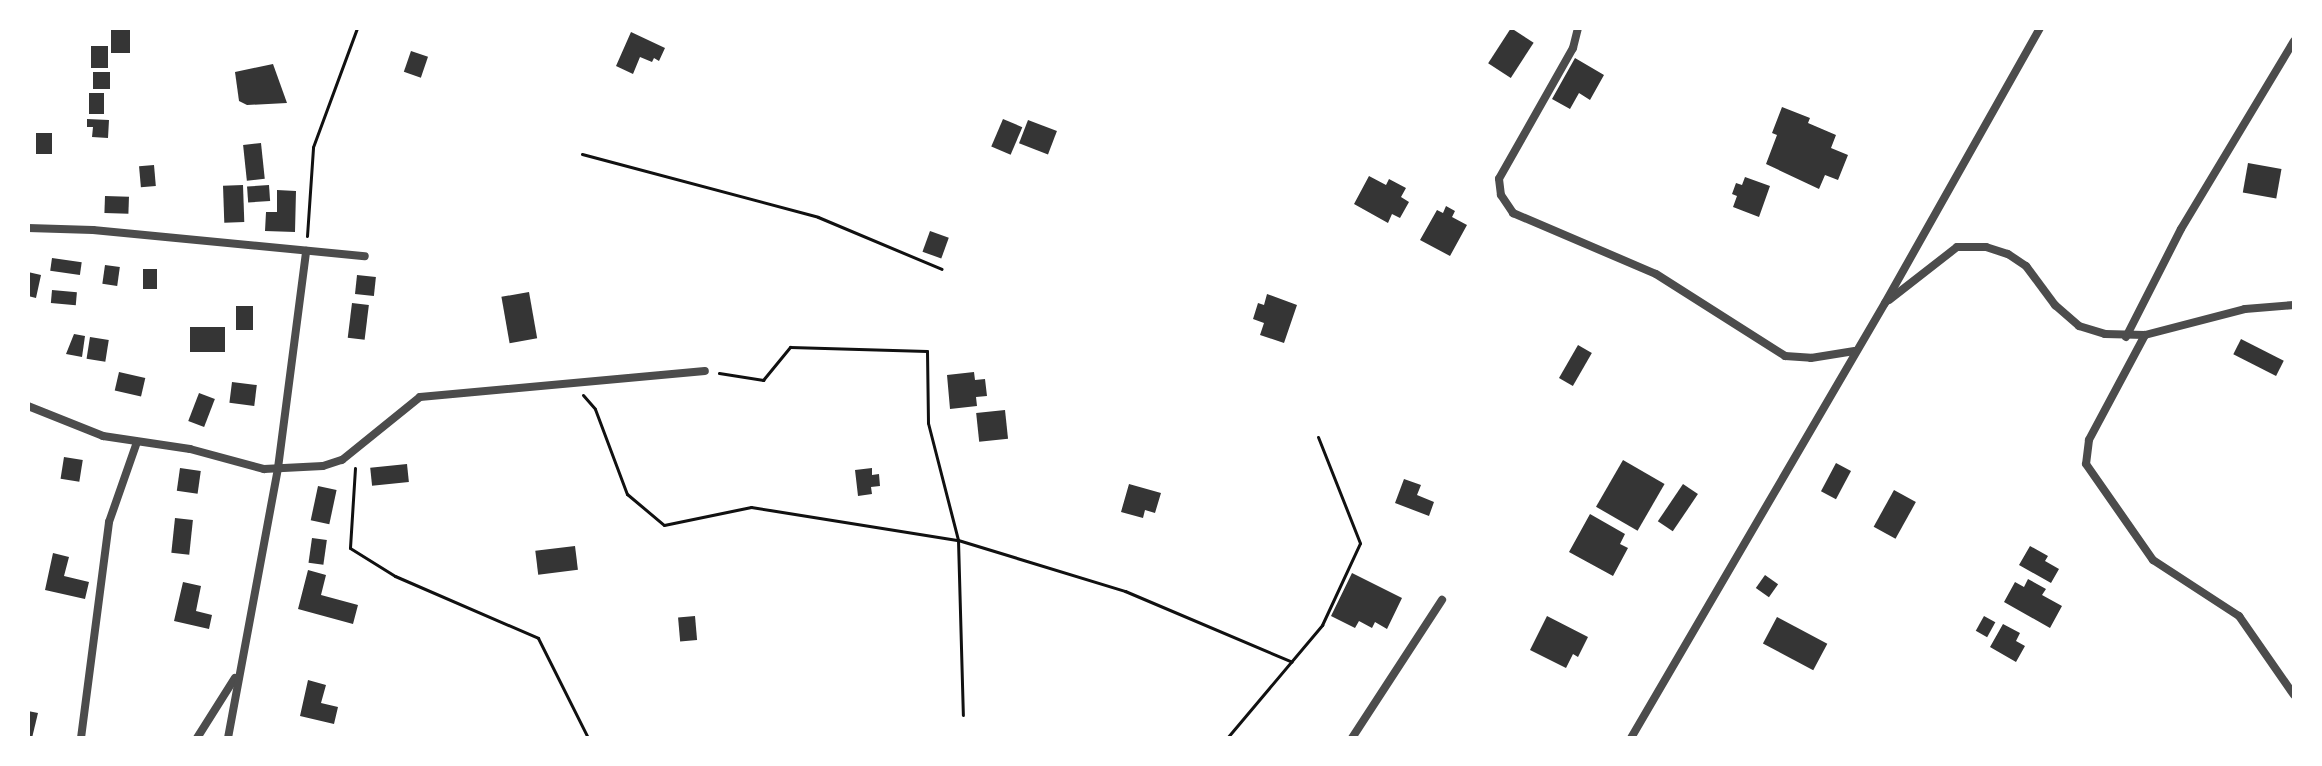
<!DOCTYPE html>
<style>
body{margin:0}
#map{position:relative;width:2322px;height:766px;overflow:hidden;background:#fff;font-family:Lato,sans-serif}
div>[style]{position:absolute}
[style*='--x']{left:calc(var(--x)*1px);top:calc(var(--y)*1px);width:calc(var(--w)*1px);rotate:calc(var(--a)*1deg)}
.building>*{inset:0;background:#353535;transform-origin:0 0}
.path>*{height:3px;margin:-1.5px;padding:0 1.5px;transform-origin:1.5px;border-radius:1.5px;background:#111}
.minor>*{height:8px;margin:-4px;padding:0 4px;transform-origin:4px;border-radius:4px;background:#4c4c4c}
span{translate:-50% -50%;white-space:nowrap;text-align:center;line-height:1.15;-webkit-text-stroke:8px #fff;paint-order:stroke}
.frame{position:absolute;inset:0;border:30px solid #fff;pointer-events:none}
</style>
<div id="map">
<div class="building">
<div style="left:111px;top:28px;width:19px;height:25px"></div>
<div style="left:1511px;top:28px;width:27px;height:42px;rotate:33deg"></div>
<div style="clip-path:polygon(631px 32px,665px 48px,659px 61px,654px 58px,652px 62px,640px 57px,633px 74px,616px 66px)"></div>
<div style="left:91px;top:46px;width:17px;height:22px"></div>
<div style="left:411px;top:51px;width:18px;height:22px;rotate:19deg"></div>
<div style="clip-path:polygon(1575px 58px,1604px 75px,1590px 100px,1579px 93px,1570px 109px,1552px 99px)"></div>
<div style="clip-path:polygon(273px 64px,287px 103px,247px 105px,239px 101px,235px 72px)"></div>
<div style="left:110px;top:72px;width:17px;height:17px;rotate:90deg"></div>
<div style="left:89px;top:93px;width:15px;height:21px"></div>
<div style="clip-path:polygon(1782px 107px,1810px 118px,1808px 123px,1836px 135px,1831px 148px,1848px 155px,1838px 180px,1825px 175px,1819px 189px,1766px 164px,1777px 135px,1772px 133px)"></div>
<div style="clip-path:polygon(87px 119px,109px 120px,108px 138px,92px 137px,93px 127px,87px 127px)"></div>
<div style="left:1003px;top:119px;width:21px;height:30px;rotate:23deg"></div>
<div style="left:1028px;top:120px;width:31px;height:25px;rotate:21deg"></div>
<div style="left:36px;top:133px;width:16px;height:21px"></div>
<div style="left:261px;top:143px;width:36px;height:18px;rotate:84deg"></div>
<div style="left:2248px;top:163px;width:34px;height:30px;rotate:10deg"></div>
<div style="left:154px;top:165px;width:21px;height:15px;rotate:85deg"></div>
<div style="clip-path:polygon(1369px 176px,1386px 185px,1389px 179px,1406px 188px,1401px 197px,1409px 202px,1400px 218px,1392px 214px,1388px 223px,1354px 204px)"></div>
<div style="clip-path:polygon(1745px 177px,1770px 186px,1759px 217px,1733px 207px,1737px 196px,1732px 194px,1736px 183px,1742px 185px)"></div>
<div style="left:243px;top:185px;width:37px;height:20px;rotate:88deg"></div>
<div style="left:269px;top:185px;width:16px;height:22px;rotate:86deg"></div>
<div style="clip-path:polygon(277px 190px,296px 191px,295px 232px,265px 231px,266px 212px,277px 212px)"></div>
<div style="left:105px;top:196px;width:24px;height:17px;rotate:2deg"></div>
<div style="clip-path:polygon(1446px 206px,1455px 211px,1452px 217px,1467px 225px,1450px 256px,1420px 240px,1437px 210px,1443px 213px)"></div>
<div style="left:930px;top:231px;width:20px;height:22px;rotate:20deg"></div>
<div style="left:52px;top:258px;width:30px;height:13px;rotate:8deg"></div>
<div style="left:105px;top:265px;width:15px;height:19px;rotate:8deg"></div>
<div style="left:143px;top:269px;width:14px;height:20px"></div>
<div style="clip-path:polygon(28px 272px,41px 275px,36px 298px,28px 296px)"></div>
<div style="left:357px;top:275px;width:19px;height:19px;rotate:6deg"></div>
<div style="left:52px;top:290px;width:25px;height:13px;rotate:5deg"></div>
<div style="left:529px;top:292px;width:47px;height:28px;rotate:80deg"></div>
<div style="clip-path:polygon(1267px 294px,1297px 305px,1284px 343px,1260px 335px,1264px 323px,1253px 319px,1258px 303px,1264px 305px)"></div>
<div style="left:352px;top:303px;width:17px;height:35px;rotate:7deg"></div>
<div style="left:236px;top:306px;width:17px;height:24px"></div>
<div style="left:190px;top:327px;width:35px;height:25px"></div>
<div style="clip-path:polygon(74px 334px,85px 336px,82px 357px,66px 354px)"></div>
<div style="left:90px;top:337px;width:19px;height:22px;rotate:9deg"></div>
<div style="left:2241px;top:339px;width:48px;height:17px;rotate:27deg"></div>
<div style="left:1578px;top:345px;width:16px;height:38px;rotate:30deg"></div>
<div style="left:119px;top:372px;width:27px;height:19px;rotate:13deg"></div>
<div style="clip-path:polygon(974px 372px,975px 380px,985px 379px,987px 396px,976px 397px,977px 406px,950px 409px,947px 375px)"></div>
<div style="left:232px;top:382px;width:25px;height:21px;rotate:7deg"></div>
<div style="left:199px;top:393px;width:17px;height:30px;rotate:21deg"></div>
<div style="left:1005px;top:410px;width:29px;height:29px;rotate:84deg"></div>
<div style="left:64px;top:457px;width:19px;height:22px;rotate:9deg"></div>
<div style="left:1623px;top:460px;width:48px;height:54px;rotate:30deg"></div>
<div style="left:1836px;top:463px;width:17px;height:32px;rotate:28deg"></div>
<div style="left:407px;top:464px;width:18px;height:37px;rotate:84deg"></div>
<div style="left:180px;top:468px;width:21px;height:23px;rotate:8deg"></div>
<div style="clip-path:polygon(872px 468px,872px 475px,879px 474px,880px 486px,871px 487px,872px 494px,858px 496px,855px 470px)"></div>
<div style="clip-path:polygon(1404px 479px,1421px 485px,1417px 495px,1434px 502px,1429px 516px,1395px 503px)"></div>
<div style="clip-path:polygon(1129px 484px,1161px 493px,1155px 513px,1145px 510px,1143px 518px,1121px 512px)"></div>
<div style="left:1683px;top:484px;width:18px;height:45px;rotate:34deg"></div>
<div style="left:318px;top:486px;width:19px;height:35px;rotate:12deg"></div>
<div style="left:1894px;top:490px;width:25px;height:42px;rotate:29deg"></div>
<div style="clip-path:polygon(1590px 514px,1625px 534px,1620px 544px,1628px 548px,1613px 576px,1569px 552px)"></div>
<div style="left:175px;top:518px;width:18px;height:35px;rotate:6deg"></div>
<div style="left:312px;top:538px;width:15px;height:25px;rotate:8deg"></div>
<div style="left:575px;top:546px;width:24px;height:40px;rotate:83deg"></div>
<div style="clip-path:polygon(2030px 546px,2048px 556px,2045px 561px,2059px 569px,2051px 583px,2019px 565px)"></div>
<div style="clip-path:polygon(53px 553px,69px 557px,64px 576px,89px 582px,85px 599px,45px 590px)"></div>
<div style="clip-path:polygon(308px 570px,326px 575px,321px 595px,358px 605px,353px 624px,298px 609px)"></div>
<div style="clip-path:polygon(1352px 573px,1402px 598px,1387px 629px,1375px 622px,1372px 628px,1359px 621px,1355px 628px,1331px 616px)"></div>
<div style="left:1765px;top:575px;width:16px;height:16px;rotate:35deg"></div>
<div style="clip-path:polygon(2028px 579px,2046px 589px,2042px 595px,2062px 606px,2050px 628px,2004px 602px,2015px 582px,2024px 587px)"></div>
<div style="clip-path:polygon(183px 582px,201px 586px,196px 611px,212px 615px,209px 629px,174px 621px)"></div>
<div style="left:695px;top:616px;width:24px;height:17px;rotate:85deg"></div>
<div style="clip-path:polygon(1547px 616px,1588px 637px,1578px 657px,1573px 654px,1566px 668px,1530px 650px)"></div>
<div style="left:1984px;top:616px;width:13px;height:17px;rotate:29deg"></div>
<div style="left:1777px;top:617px;width:57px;height:30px;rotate:28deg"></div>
<div style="clip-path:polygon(2003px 624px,2020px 633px,2016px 641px,2025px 646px,2016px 662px,1990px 647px)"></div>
<div style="clip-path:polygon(308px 680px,326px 685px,321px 703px,338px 707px,334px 724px,300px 716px)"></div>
<div style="clip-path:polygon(28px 711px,38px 713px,32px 738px,28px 738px)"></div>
</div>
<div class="path">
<div style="--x:582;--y:154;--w:244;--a:14.9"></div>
<div style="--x:818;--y:217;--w:134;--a:22.8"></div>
<div style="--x:307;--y:236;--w:89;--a:-86.1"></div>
<div style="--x:313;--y:147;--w:127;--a:-69.7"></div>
<div style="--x:719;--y:373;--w:45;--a:9"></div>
<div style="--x:763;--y:380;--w:43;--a:-50.7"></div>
<div style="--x:790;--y:347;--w:137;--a:1.7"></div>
<div style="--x:927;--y:351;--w:72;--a:89.2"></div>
<div style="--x:928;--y:423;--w:121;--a:75.6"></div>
<div style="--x:958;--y:540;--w:175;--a:88.4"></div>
<div style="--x:583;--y:395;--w:18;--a:49"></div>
<div style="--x:595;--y:409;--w:91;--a:69.4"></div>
<div style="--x:627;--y:494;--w:48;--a:40"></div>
<div style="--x:664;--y:525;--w:89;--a:-11.7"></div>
<div style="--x:751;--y:507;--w:210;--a:9.1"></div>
<div style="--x:958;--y:540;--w:175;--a:17"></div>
<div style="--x:1125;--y:591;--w:181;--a:23"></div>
<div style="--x:355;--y:468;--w:80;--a:93.6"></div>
<div style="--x:350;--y:548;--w:53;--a:31.9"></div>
<div style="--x:395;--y:576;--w:156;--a:23.4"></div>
<div style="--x:538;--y:638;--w:112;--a:63.4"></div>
<div style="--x:1227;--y:738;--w:148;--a:-49.9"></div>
<div style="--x:1322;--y:625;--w:90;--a:-65.1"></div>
<div style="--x:1360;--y:543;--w:114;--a:-111.6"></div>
</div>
<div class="minor">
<div style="--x:1578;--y:28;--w:21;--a:104"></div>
<div style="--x:1573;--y:48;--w:150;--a:119.5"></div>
<div style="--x:1499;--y:179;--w:16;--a:83"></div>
<div style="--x:1501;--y:195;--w:22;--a:56"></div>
<div style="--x:1513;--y:213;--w:155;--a:23.1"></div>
<div style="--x:1656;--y:274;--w:153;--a:32.4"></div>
<div style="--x:1785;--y:356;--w:26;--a:4"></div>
<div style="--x:1811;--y:358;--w:44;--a:-9.2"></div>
<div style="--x:28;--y:228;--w:65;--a:1.8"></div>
<div style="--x:93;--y:230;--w:273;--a:5.5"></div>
<div style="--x:1889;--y:300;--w:86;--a:-37.9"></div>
<div style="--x:1957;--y:247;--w:29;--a:0"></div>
<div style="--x:1986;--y:247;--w:23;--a:18"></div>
<div style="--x:2008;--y:254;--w:22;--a:34"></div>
<div style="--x:2026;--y:266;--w:49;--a:53.4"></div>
<div style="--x:2055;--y:305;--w:32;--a:41"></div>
<div style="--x:2079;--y:326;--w:27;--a:17"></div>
<div style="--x:2105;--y:334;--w:40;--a:1.4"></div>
<div style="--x:2145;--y:335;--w:103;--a:-14.6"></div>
<div style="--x:2245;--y:309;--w:49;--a:-4.7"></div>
<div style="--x:2145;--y:335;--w:119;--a:118.1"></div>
<div style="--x:2089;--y:440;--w:24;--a:97"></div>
<div style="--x:2086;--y:464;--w:117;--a:55.1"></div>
<div style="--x:2153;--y:560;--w:103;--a:33.1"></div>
<div style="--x:2239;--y:616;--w:96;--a:55.2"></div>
<div style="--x:2126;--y:337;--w:121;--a:-63"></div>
<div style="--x:2181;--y:229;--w:219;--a:-59"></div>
<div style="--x:28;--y:406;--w:81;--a:21.8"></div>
<div style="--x:103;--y:436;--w:88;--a:8.5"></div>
<div style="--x:190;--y:449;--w:77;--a:15.1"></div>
<div style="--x:264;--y:469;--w:59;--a:-2.9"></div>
<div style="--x:323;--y:466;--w:20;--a:-18"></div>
<div style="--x:342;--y:460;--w:100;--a:-38.9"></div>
<div style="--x:420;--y:397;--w:286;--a:-5.2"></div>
<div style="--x:81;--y:738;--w:218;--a:-82.6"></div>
<div style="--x:109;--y:522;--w:85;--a:-70.7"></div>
<div style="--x:197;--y:738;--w:71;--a:-57.7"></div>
<div style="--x:228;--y:738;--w:275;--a:-79.5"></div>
<div style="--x:278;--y:468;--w:219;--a:-82.6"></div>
<div style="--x:1352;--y:738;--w:165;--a:-56.9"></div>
<div style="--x:1631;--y:738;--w:504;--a:-59.72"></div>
<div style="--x:1885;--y:303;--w:316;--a:-60.6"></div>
</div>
<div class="frame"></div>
</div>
